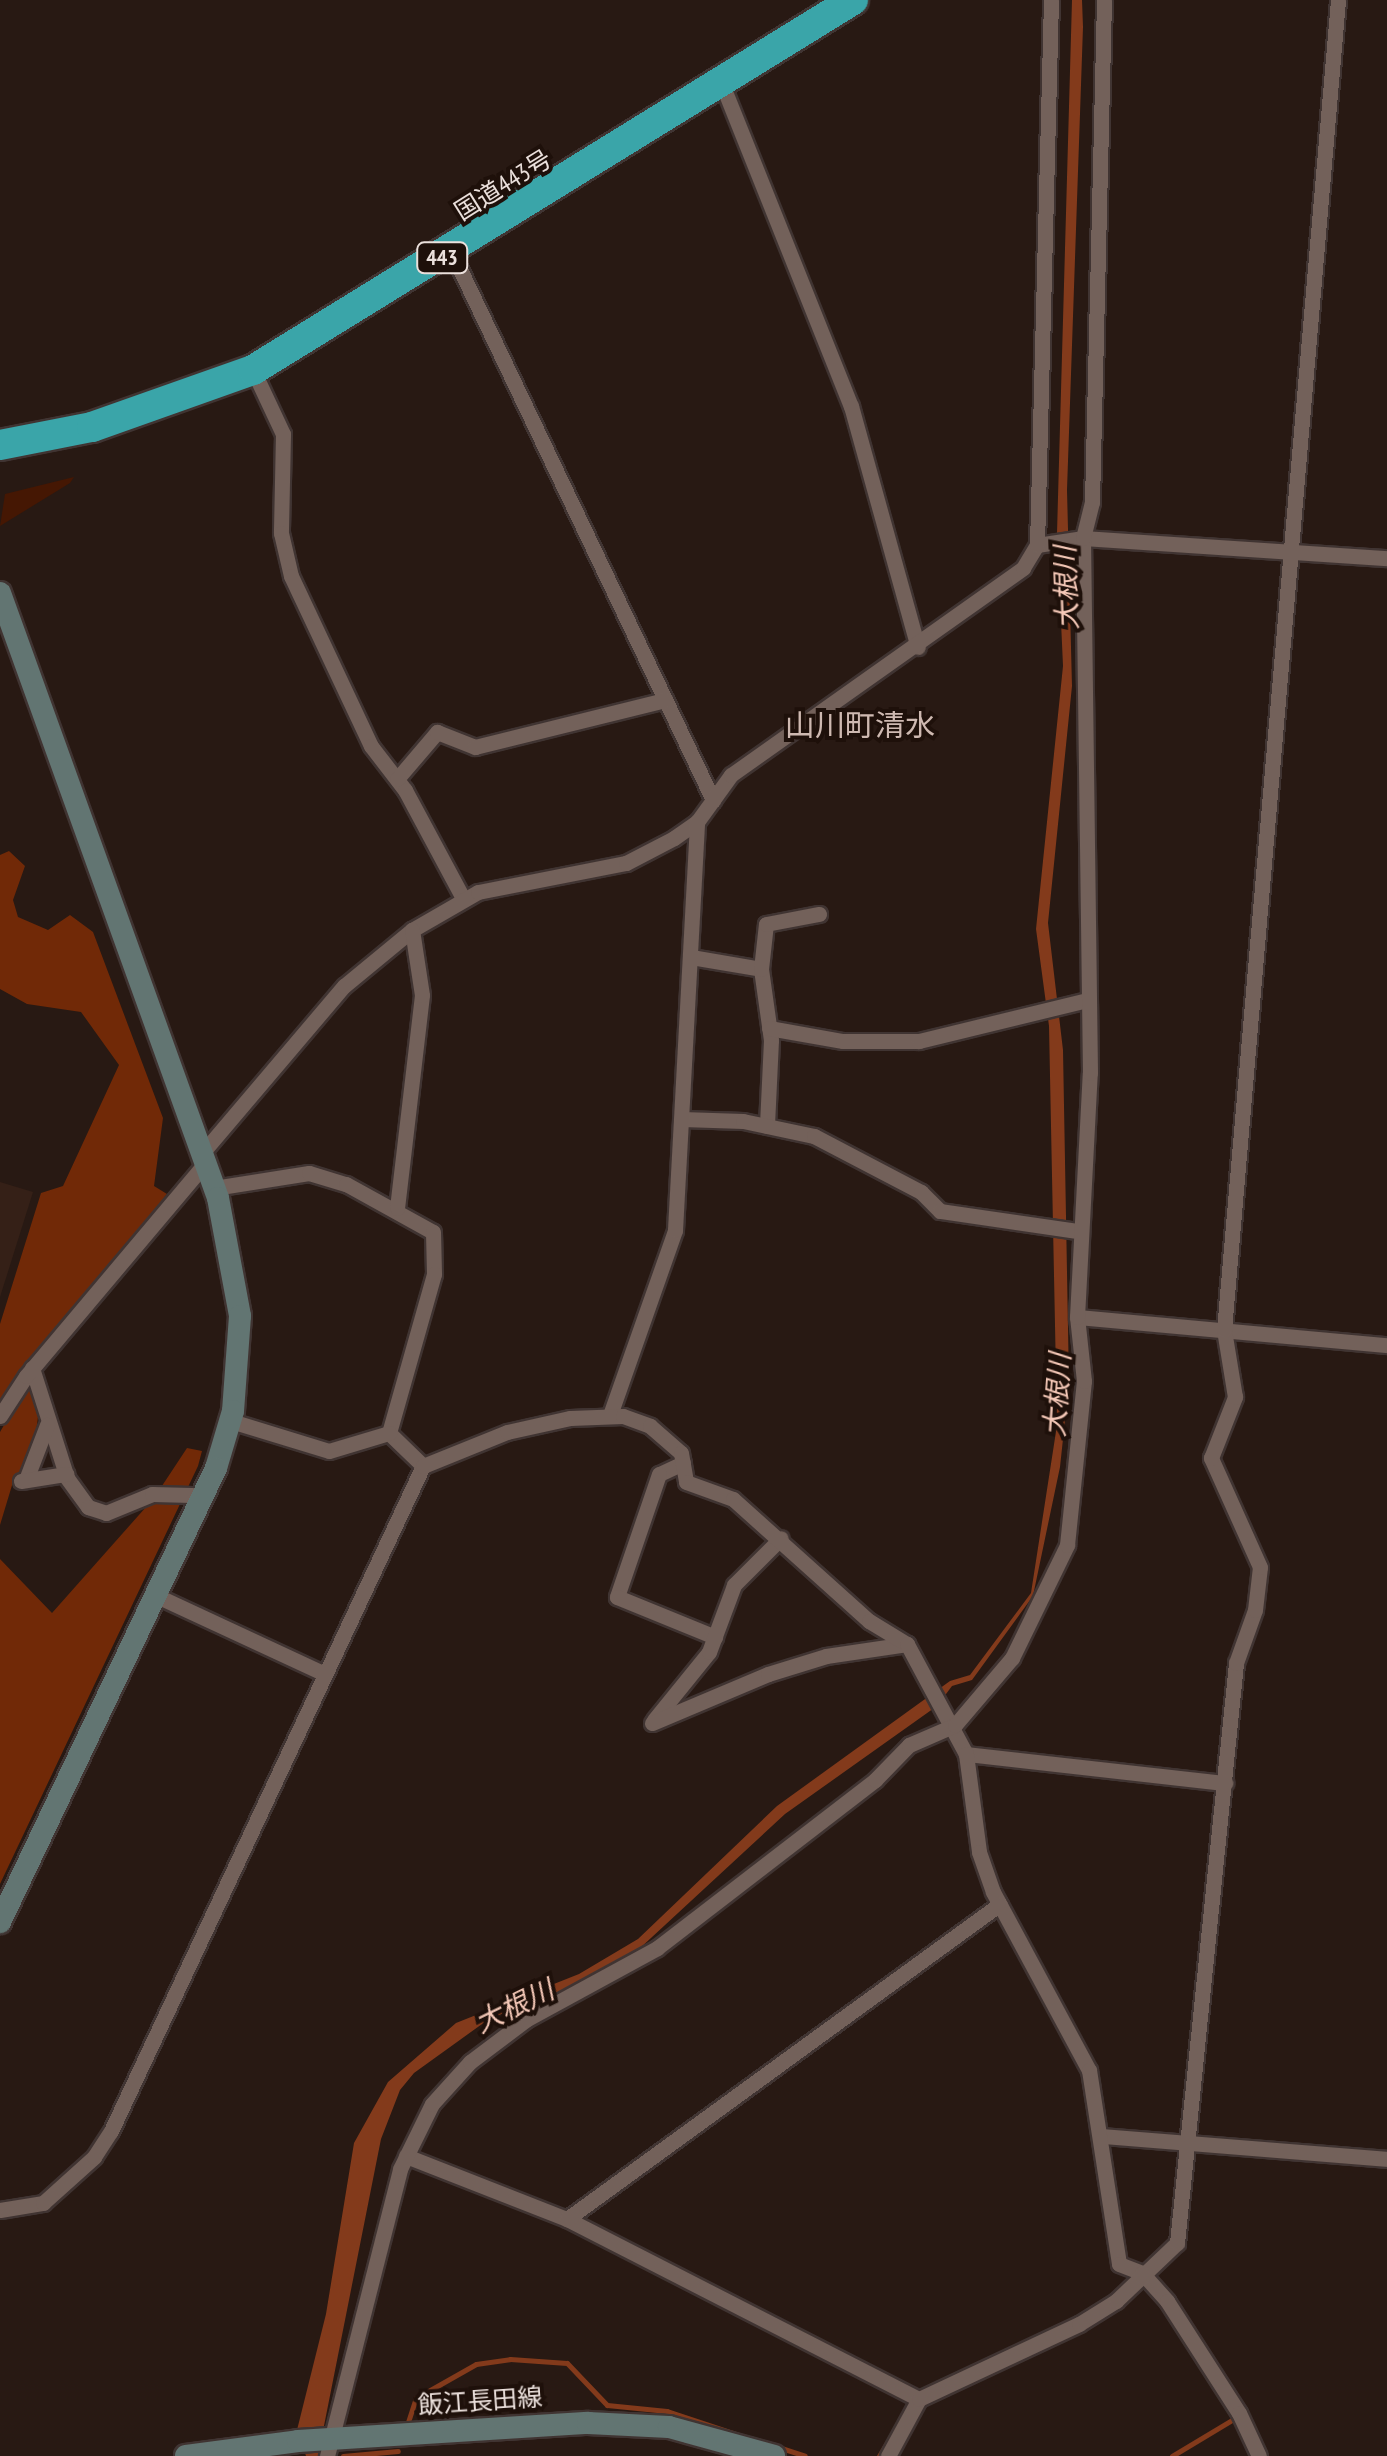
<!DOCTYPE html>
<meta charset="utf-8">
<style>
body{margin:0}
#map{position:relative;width:1387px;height:2456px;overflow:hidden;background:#281913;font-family:"PT Sans Narrow","Noto Sans JP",sans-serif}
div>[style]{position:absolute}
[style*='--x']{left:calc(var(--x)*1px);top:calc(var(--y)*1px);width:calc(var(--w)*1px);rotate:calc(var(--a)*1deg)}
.built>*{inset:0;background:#352017}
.green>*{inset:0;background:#451703}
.forest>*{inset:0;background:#712907}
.water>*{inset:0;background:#833a1b}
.stream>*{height:5px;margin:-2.5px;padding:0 2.5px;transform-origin:2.5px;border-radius:2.5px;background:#833a1b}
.roads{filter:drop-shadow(2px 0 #403432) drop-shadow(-2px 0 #403432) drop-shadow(0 2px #403432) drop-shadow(0 -2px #403432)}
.street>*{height:15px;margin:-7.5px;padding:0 7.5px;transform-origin:7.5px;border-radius:7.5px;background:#73615a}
.secondary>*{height:22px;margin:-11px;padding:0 11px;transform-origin:11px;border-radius:11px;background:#627572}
.highway>*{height:30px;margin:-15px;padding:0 15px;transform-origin:15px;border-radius:15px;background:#3aa5a9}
span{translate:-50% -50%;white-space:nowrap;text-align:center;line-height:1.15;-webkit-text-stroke:8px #1e100a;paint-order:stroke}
.shield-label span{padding:2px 8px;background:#1e100a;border:2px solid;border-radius:8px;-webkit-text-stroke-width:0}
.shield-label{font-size:22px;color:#ebe0dc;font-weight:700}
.street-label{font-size:25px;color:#ebe0dc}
.water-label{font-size:28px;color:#f6c9b8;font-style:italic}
.quarter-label{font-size:30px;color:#ceb9b1}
</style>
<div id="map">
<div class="built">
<div style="clip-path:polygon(0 1182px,33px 1192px,0 1297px)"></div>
</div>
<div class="green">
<div style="clip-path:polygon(74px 477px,70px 483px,0 526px,5px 494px)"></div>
</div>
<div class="forest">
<div style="clip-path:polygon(9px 851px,25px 866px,13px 900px,18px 917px,48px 930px,70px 915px,93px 932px,163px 1118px,154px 1186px,167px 1194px,0 1409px,0 1324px,41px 1193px,63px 1186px,119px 1065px,81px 1012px,27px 1004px,0 989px,0 855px)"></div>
<div style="clip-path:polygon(29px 1382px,38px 1417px,34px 1448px,13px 1482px,0 1525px,0 1432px)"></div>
<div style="clip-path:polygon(187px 1448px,202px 1451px,198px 1466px,0 1884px,0 1559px,52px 1613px,154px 1498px)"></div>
</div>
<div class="water">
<div style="clip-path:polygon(1072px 0,1082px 0,1083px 27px,1067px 490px,1072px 686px,1048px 923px,1063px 1050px,1069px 1383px,1060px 1467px,1033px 1596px,972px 1680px,952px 1686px,937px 1706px,785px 1814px,638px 1950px,573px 1986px,489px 2019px,414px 2073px,400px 2090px,381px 2139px,318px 2456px,306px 2456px,297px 2430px,326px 2314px,354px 2143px,388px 2082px,456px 2023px,579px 1974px,638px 1939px,777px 1806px,950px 1681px,970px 1675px,1031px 1593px,1057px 1425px,1049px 1026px,1036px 929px,1063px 666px,1057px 533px)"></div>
</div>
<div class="stream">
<div style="--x:408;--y:2422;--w:25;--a:-72"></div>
<div style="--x:416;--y:2398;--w:69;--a:-29.5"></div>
<div style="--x:476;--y:2364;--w:34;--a:-8"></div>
<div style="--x:510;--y:2359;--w:57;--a:4"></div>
<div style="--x:567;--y:2363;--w:58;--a:46.4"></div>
<div style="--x:607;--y:2405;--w:60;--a:5.7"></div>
<div style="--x:667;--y:2411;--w:85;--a:18.4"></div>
<div style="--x:778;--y:2447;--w:28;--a:18"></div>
<div style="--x:343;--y:2456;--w:55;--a:-5.2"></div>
<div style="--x:879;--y:2456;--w:17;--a:-59"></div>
<div style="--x:1172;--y:2456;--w:74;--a:-31.1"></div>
</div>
<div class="roads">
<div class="street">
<div style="--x:722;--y:84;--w:347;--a:68.2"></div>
<div style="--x:851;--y:406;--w:250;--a:74.5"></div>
<div style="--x:457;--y:263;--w:595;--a:64.51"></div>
<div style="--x:253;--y:370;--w:71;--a:64.9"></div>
<div style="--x:283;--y:434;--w:99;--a:91.2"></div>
<div style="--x:281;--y:533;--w:44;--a:76.9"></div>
<div style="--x:291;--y:576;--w:188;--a:64.8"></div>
<div style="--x:371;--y:746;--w:56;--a:52.3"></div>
<div style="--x:405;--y:790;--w:123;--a:61.8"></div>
<div style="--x:1037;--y:545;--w:47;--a:-8.7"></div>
<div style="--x:1083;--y:538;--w:305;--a:3.8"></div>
<div style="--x:397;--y:779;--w:62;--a:-49.6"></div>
<div style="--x:437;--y:732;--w:41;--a:21.5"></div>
<div style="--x:475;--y:747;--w:196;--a:-13.9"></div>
<div style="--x:691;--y:957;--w:71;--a:9.7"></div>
<div style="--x:761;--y:969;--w:72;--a:82"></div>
<div style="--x:771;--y:1040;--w:86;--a:92.7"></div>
<div style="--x:761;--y:969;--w:45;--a:-83.7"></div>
<div style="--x:766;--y:924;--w:54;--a:-10.7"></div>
<div style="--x:769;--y:1028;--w:75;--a:10"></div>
<div style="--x:843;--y:1041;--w:76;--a:0"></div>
<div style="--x:919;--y:1041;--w:173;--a:-13.7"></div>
<div style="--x:682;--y:1119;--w:61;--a:1.9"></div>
<div style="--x:743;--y:1121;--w:73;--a:11.9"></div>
<div style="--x:814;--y:1136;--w:121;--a:27.6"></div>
<div style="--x:921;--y:1192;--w:27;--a:45"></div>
<div style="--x:940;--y:1211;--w:138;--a:8.3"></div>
<div style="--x:203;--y:1152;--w:218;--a:-49.7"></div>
<div style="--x:344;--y:986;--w:88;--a:-39.5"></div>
<div style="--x:412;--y:930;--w:76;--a:-29.9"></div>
<div style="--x:478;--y:892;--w:151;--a:-11.1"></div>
<div style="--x:626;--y:863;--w:54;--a:-27.5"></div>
<div style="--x:674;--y:838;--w:28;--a:-35"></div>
<div style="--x:697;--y:822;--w:58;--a:-54.1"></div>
<div style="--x:731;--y:775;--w:358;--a:-35.3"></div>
<div style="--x:1023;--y:568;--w:27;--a:-59"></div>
<div style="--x:1037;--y:545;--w:545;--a:-88.53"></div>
<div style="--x:214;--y:1188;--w:96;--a:-9"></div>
<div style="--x:309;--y:1173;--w:39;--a:17"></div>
<div style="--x:346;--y:1184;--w:99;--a:28.9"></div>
<div style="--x:433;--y:1232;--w:42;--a:88.6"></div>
<div style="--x:434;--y:1274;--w:165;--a:105.8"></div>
<div style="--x:389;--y:1433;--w:47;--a:44.1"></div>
<div style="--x:397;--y:1208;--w:214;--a:-83.3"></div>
<div style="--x:422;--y:995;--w:66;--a:-98.7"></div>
<div style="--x:1077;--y:1317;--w:311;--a:5.2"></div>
<div style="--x:32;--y:1368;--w:115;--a:72.3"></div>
<div style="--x:67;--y:1478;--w:36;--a:54"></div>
<div style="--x:88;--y:1507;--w:19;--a:18"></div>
<div style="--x:106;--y:1513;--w:50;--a:-22.4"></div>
<div style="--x:152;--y:1494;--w:40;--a:1.4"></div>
<div style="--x:610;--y:1415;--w:196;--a:-70.6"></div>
<div style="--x:675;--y:1230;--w:409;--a:-86.9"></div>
<div style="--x:0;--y:1416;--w:48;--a:-57"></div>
<div style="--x:26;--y:1376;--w:280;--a:-49.9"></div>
<div style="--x:231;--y:1421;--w:102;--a:17"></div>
<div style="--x:329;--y:1451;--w:63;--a:-16.7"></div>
<div style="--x:683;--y:1463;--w:26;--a:155"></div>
<div style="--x:659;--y:1474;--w:130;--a:108.9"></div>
<div style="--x:617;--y:1597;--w:106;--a:22.2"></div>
<div style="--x:27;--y:1477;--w:56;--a:-69"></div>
<div style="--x:21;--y:1481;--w:46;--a:-8.8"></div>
<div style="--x:157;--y:1596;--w:183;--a:24.9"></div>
<div style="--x:654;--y:1720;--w:87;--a:-51"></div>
<div style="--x:709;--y:1652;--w:72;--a:-69.5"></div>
<div style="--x:734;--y:1585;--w:66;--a:-45"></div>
<div style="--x:652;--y:1723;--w:126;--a:-22.9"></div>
<div style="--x:768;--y:1674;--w:61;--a:-17.2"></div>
<div style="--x:826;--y:1656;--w:82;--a:-8.4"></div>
<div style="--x:966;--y:1754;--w:261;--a:6.4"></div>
<div style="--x:1102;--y:2136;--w:286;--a:4.6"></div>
<div style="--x:406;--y:2156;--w:173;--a:21.4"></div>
<div style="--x:567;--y:2219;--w:395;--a:27.1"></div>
<div style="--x:0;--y:2210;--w:44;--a:-9.2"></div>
<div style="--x:43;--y:2203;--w:69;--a:-42"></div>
<div style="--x:94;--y:2157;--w:31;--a:-57"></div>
<div style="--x:111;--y:2131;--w:735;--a:-64.87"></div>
<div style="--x:423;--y:1466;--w:91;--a:-22"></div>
<div style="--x:507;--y:1432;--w:65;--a:-12.5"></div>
<div style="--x:570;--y:1418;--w:53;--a:-2.2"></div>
<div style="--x:623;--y:1416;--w:29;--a:20"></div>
<div style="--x:650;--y:1426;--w:41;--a:41.1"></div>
<div style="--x:681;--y:1453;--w:29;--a:80"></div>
<div style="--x:686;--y:1482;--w:50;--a:19.9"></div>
<div style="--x:733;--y:1499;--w:183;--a:41.9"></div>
<div style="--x:869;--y:1621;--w:44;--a:31.2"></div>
<div style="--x:907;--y:1644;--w:125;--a:61.8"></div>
<div style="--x:966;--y:1754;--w:99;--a:82.4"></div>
<div style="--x:979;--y:1852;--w:42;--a:70.7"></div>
<div style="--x:993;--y:1892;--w:202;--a:61.7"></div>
<div style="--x:1089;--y:2070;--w:196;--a:81.2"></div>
<div style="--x:1119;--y:2264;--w:25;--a:21"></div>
<div style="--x:1142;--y:2273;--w:38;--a:48"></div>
<div style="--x:1167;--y:2301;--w:133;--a:57.3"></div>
<div style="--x:1239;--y:2413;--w:47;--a:65.1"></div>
<div style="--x:567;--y:2219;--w:535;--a:-36.04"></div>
<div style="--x:327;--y:2456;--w:296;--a:-75.7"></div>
<div style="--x:400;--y:2169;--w:72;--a:-63.8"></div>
<div style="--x:432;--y:2104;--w:57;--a:-47.9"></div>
<div style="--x:470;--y:2062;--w:71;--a:-37"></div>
<div style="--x:527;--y:2019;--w:148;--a:-28.6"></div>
<div style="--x:657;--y:1948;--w:275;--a:-37.6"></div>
<div style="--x:875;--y:1780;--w:49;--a:-45.8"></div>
<div style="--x:909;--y:1745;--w:50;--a:-23.5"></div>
<div style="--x:955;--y:1725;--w:88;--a:-49.6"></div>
<div style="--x:1012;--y:1658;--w:126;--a:-64"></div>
<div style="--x:1067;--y:1545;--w:165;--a:-84.1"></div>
<div style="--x:1084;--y:1381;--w:64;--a:-96.2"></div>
<div style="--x:1077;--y:1317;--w:244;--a:-87"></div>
<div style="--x:1090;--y:1073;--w:535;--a:-90.75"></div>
<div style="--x:1083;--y:538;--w:37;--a:-76"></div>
<div style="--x:1092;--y:502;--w:502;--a:-88.63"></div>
<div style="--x:888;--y:2456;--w:65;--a:-61.5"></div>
<div style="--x:919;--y:2399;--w:177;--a:-25.1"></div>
<div style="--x:1079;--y:2324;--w:44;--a:-31.9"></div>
<div style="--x:1116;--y:2301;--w:84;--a:-43.6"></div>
<div style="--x:1177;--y:2243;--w:583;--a:-84.19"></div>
<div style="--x:1236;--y:1663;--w:56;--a:-70.3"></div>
<div style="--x:1255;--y:1610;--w:43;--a:-83.4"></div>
<div style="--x:1260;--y:1567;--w:120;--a:-114.2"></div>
<div style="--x:1211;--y:1458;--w:66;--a:-68.5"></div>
<div style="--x:1235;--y:1397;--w:68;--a:-99.3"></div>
<div style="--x:1224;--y:1330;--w:1335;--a:-85.1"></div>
</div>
<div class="secondary">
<div style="--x:0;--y:593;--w:643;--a:70.18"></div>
<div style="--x:218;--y:1198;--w:120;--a:79.4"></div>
<div style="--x:240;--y:1316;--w:95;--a:94.2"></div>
<div style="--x:233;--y:1411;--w:59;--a:106.6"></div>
<div style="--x:216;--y:1468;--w:503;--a:115.44"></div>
<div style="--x:186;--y:2456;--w:113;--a:-7.6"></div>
<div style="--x:298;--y:2441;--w:291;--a:-3.6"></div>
<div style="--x:588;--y:2423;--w:81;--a:2.8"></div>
<div style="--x:669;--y:2427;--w:109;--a:15.4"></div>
</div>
<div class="highway">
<div style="--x:0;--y:445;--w:94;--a:-11.1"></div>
<div style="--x:92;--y:427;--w:171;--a:-19.5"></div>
<div style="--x:253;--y:370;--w:705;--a:-31.66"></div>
</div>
</div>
<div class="shield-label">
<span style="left:442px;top:258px">443</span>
</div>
<div class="street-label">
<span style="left:503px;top:185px;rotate:-32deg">国道443号</span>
<span style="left:480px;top:2401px;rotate:-4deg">飯江長田線</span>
</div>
<div class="water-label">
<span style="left:1066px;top:588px;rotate:-92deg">大根川</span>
<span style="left:1057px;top:1395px;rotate:-86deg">大根川</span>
<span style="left:514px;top:2006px;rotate:-26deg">大根川</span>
</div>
<div class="quarter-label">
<span style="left:860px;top:725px">山川町清水</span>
</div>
</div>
